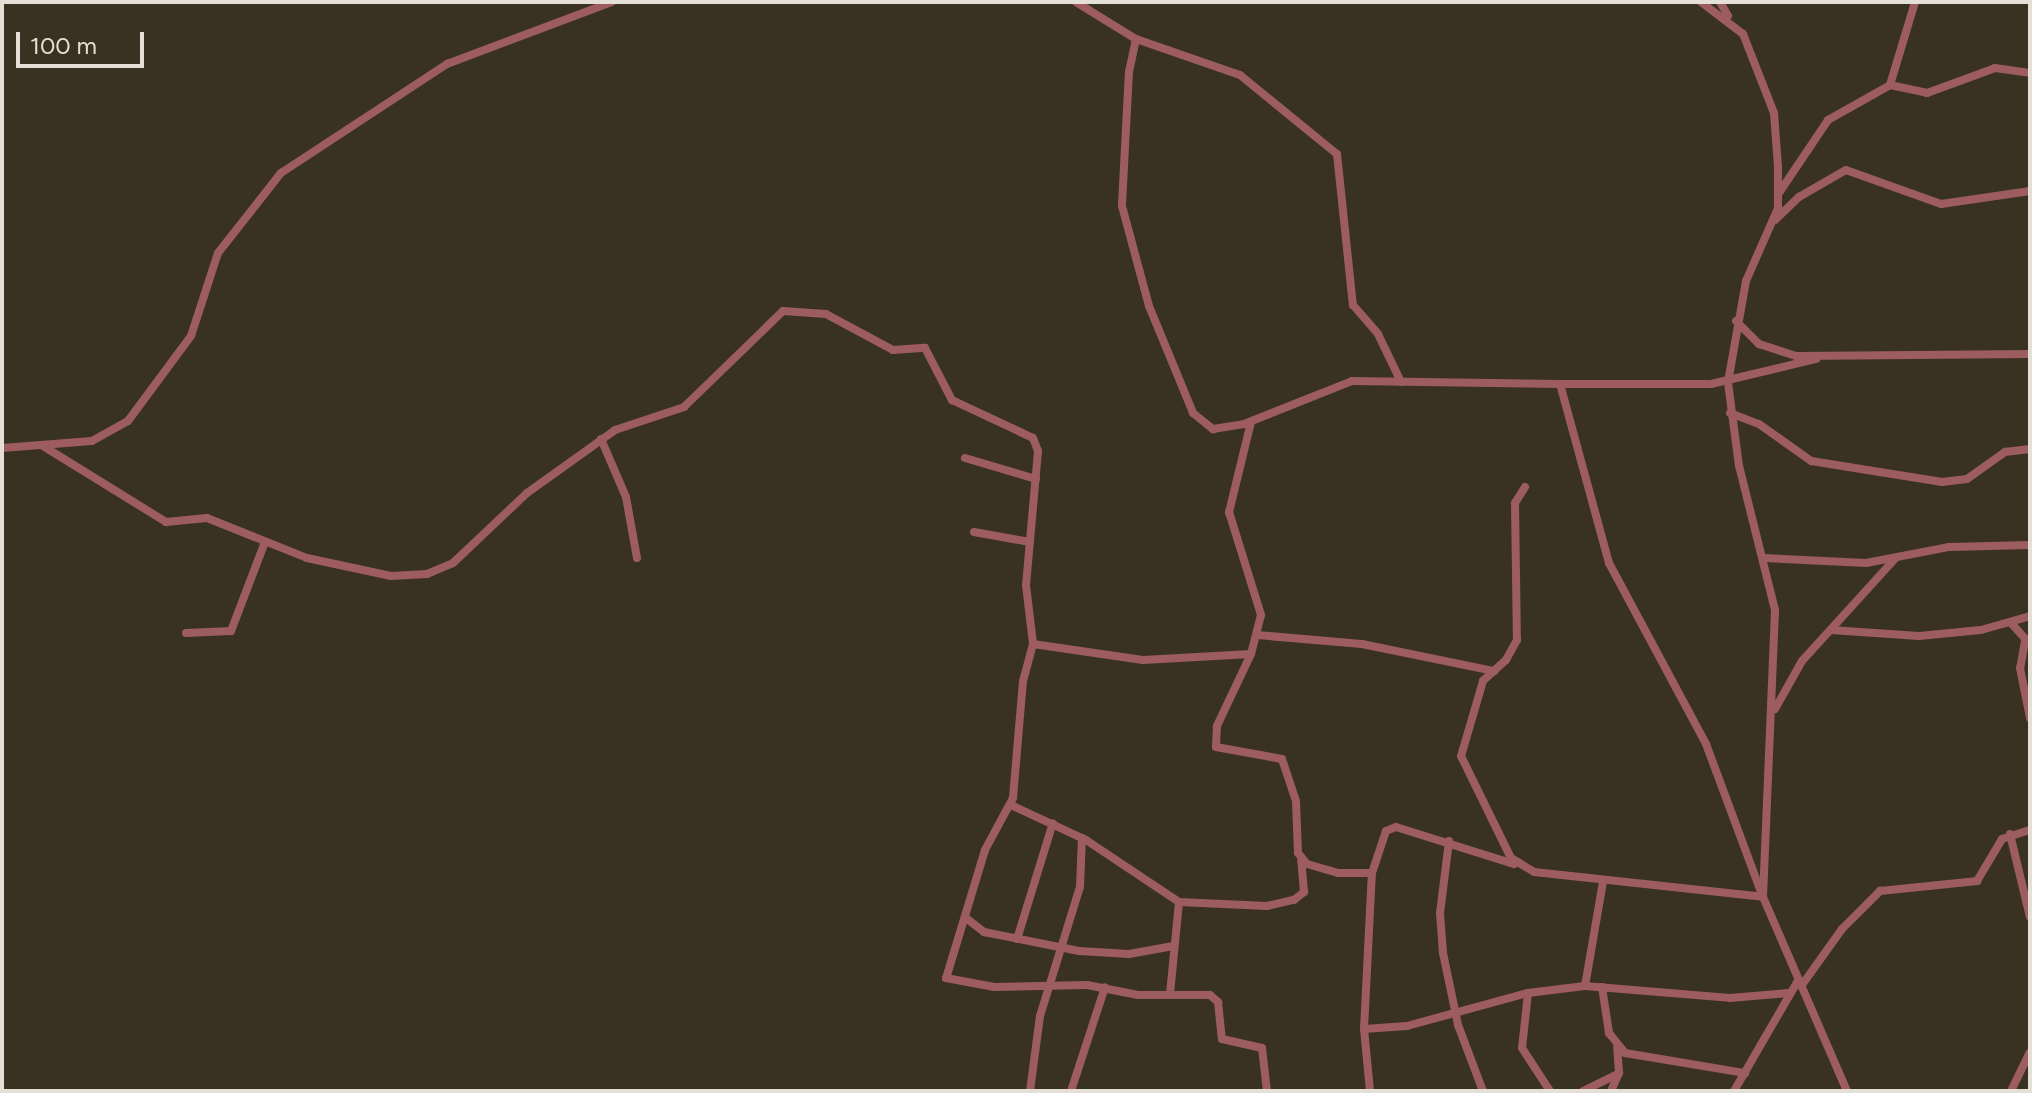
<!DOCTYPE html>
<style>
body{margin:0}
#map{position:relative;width:2032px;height:1093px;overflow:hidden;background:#393122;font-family:Figtree,sans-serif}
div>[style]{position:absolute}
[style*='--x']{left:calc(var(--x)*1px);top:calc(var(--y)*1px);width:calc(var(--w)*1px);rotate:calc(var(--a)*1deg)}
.minor>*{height:8px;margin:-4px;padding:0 4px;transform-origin:4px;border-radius:4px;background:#9d5c60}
span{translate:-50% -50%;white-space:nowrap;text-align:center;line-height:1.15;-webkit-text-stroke:6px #393122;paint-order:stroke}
.frame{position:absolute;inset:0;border:4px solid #e5e0d6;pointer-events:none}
.scale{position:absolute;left:16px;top:32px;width:128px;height:36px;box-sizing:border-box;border:4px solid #e5e0d6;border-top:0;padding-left:10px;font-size:24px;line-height:28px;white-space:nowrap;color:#e5e0d6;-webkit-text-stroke:6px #393122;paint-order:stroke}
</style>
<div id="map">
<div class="minor">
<div style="--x:1076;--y:2;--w:70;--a:31.7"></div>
<div style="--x:1136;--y:39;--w:110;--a:19.1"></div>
<div style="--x:1240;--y:75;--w:125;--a:39.2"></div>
<div style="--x:1337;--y:154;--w:152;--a:84"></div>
<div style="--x:1353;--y:305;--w:38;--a:49"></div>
<div style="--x:1378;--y:334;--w:53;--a:64.4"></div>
<div style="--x:1720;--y:2;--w:16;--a:60"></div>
<div style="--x:1136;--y:39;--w:33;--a:102"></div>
<div style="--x:1129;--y:71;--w:135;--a:93"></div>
<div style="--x:1122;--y:206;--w:104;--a:74.9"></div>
<div style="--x:1149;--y:306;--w:116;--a:67.6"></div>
<div style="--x:1193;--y:413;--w:26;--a:39"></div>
<div style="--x:1213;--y:429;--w:31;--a:-9"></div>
<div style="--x:1244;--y:424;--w:116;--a:-21.7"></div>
<div style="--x:1352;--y:381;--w:208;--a:0.8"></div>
<div style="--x:1560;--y:384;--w:186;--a:74.7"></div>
<div style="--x:1609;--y:563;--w:205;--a:61.8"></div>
<div style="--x:1706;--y:744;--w:163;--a:69.6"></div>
<div style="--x:1763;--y:897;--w:211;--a:66.6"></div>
<div style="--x:1890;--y:85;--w:38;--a:12"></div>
<div style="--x:1927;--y:93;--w:72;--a:-20.2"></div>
<div style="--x:1995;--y:68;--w:35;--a:8"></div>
<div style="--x:1779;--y:193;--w:88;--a:-56.1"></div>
<div style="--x:1828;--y:120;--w:71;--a:-29.4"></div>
<div style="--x:1890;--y:85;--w:87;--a:-73.2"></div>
<div style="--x:1775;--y:220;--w:33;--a:-44"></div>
<div style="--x:1799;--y:197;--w:54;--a:-29.9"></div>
<div style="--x:1846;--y:170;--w:101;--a:19.7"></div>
<div style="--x:1941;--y:204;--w:90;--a:-8.3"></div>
<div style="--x:1736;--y:321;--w:33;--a:45"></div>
<div style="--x:1759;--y:344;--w:39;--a:18"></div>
<div style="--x:1796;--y:356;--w:234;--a:-0.5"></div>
<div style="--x:1560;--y:384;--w:151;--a:0"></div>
<div style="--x:1711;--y:384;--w:108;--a:-13.4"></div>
<div style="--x:1730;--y:413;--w:31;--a:21"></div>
<div style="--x:1759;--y:424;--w:64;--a:35.4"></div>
<div style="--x:1811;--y:461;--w:133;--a:9.1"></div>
<div style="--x:1942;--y:482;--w:25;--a:-7"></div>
<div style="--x:1967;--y:479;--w:47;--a:-35.4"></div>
<div style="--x:2005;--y:452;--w:25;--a:-7"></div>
<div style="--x:1251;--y:422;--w:93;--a:103.7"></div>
<div style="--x:1229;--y:512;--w:108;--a:72.7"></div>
<div style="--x:1261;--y:615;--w:40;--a:104.4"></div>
<div style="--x:1251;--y:654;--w:80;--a:115.3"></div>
<div style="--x:1217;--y:726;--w:21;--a:93"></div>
<div style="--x:1216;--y:747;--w:67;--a:10.3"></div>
<div style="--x:1282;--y:759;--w:44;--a:71.6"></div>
<div style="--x:1296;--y:801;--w:52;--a:87.8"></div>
<div style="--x:1298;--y:853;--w:14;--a:51"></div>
<div style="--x:1307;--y:864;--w:32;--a:16"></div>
<div style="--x:1338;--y:873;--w:34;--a:0"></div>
<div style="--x:1372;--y:873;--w:44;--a:-71.6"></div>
<div style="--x:1386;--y:831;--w:11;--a:-22"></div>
<div style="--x:1396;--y:827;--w:124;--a:17.4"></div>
<div style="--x:601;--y:439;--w:63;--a:66.7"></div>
<div style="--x:626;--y:497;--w:62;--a:79.8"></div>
<div style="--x:43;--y:446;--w:145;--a:31.7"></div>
<div style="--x:166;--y:522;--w:41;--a:-5.6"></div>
<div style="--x:207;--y:518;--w:108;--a:21.8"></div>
<div style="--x:307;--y:558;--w:86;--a:12.1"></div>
<div style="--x:391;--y:576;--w:36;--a:-3"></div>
<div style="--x:427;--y:574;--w:28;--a:-23"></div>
<div style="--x:453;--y:563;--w:102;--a:-43.4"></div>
<div style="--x:527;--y:493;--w:108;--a:-35.6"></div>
<div style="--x:615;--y:430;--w:73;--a:-18.4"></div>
<div style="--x:684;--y:407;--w:138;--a:-44.1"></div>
<div style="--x:783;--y:311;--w:43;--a:4"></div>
<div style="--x:826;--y:314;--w:76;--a:28.2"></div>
<div style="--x:893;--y:350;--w:32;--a:-4"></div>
<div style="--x:925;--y:348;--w:59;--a:62.6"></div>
<div style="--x:952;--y:400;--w:89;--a:25.1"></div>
<div style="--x:1033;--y:438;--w:14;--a:69"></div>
<div style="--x:1038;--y:451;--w:135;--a:95.1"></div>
<div style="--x:1026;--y:585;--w:59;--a:83.2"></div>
<div style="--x:1033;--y:644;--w:38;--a:105"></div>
<div style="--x:1023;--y:681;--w:117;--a:94.9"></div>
<div style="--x:1013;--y:798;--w:59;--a:118.3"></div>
<div style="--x:985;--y:850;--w:134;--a:106.9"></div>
<div style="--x:946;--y:978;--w:49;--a:10.6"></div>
<div style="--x:994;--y:987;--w:93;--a:-1.2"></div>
<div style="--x:1087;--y:985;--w:52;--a:11.1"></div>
<div style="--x:1138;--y:995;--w:72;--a:0"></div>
<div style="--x:1210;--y:995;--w:11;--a:41"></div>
<div style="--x:1218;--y:1002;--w:37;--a:84"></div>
<div style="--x:1222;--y:1039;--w:41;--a:12.7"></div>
<div style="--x:1262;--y:1048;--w:43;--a:83.4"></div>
<div style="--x:2;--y:448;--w:90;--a:-4.4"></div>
<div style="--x:92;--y:441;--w:41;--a:-29.1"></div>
<div style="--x:128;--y:421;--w:106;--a:-53.5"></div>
<div style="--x:191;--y:336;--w:87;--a:-72"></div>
<div style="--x:218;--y:253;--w:102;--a:-51.8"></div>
<div style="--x:281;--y:173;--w:199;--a:-33.3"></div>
<div style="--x:447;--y:64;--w:176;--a:-20.6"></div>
<div style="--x:965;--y:458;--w:74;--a:16.5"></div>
<div style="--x:1525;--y:487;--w:19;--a:122"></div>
<div style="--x:1515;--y:503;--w:137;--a:89.2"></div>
<div style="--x:1517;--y:640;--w:23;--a:119"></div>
<div style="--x:1506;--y:660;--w:31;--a:138"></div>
<div style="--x:1483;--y:681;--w:78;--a:106.3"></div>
<div style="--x:1461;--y:756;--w:114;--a:63.9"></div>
<div style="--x:1511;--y:858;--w:27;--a:31"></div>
<div style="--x:1534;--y:872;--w:230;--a:6.2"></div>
<div style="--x:1763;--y:897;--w:287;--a:-87.6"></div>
<div style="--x:1775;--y:610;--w:148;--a:-104"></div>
<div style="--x:1739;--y:466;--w:85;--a:-97.5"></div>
<div style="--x:1728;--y:382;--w:103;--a:-79.9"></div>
<div style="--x:1746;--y:281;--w:80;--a:-66.3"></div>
<div style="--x:1778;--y:208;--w:41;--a:-90"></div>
<div style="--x:1778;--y:167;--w:54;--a:-94.2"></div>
<div style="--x:1774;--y:113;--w:85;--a:-111.4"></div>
<div style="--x:1743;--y:34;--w:53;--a:-142.7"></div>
<div style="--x:974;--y:532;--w:57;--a:10.1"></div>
<div style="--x:1764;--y:558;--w:102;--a:2.8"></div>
<div style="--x:1866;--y:563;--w:85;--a:-10.9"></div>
<div style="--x:1949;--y:547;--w:81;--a:-1.4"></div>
<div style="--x:2012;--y:624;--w:27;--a:48"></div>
<div style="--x:1831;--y:630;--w:88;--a:3.9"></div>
<div style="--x:1919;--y:636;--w:62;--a:-5.5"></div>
<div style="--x:1981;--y:630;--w:51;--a:-15.9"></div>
<div style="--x:186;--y:633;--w:45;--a:-2.5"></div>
<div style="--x:231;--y:631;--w:95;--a:-69.1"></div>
<div style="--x:1257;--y:635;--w:105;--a:4.9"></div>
<div style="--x:1362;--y:644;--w:135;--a:11.6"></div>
<div style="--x:2025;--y:641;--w:27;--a:100"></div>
<div style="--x:2020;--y:668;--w:51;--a:78.7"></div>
<div style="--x:1033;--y:644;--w:111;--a:8.3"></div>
<div style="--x:1143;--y:660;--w:108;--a:-3.2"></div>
<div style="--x:1775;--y:709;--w:55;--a:-60.6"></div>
<div style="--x:1802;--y:661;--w:137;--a:-47.7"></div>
<div style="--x:1011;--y:805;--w:83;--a:25"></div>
<div style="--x:1086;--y:840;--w:112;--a:33.7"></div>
<div style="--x:1179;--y:902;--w:88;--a:2.6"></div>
<div style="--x:1267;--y:906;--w:28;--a:-13"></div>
<div style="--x:1294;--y:900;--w:13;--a:-39"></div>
<div style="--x:1304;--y:892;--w:32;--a:-95"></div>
<div style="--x:2010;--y:834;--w:85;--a:76.5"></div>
<div style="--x:1449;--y:841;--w:73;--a:97.1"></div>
<div style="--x:1440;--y:913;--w:40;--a:85.7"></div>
<div style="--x:1443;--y:953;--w:74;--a:78.2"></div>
<div style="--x:1458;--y:1025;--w:71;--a:69.3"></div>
<div style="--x:966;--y:918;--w:23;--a:38"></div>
<div style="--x:984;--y:932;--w:97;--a:11.3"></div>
<div style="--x:1079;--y:951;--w:50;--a:3.4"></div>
<div style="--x:1129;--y:954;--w:45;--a:-10.3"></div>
<div style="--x:1017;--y:939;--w:121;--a:-72.8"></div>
<div style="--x:1802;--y:985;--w:69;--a:-54.5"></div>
<div style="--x:1842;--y:929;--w:54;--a:-45"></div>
<div style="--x:1880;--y:891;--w:98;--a:-5.9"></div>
<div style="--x:1977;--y:881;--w:49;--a:-59.2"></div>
<div style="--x:2002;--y:839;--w:29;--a:-18"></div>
<div style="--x:1585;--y:986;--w:106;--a:-80.2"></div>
<div style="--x:1602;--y:987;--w:47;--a:81.3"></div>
<div style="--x:1609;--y:1033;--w:26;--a:51"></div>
<div style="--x:1625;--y:1053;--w:122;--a:9.5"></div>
<div style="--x:1528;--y:993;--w:55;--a:96.2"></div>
<div style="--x:1522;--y:1048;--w:51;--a:56.9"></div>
<div style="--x:1170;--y:994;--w:92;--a:-84.4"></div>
<div style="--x:1364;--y:1029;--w:43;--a:-4"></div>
<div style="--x:1407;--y:1026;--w:125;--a:-15.3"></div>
<div style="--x:1528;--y:993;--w:57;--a:-7"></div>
<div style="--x:1585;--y:986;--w:145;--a:4.7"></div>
<div style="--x:1730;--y:998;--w:59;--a:-4.8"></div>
<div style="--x:1030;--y:1091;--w:76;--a:-82.4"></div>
<div style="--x:1040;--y:1016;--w:135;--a:-72.8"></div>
<div style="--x:1080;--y:887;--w:49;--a:-87.7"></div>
<div style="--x:1071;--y:1091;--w:109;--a:-71.9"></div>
<div style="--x:1370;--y:1091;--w:62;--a:-95.5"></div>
<div style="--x:1364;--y:1029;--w:156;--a:-87.1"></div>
<div style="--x:1583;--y:1091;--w:39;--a:-26"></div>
<div style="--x:1611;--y:1091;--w:20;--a:-66"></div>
<div style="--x:1619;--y:1073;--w:26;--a:-94"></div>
<div style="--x:1734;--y:1091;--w:129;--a:-59.9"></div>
<div style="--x:2011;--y:1091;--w:43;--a:-64"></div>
</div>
<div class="frame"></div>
<div class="scale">100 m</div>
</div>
